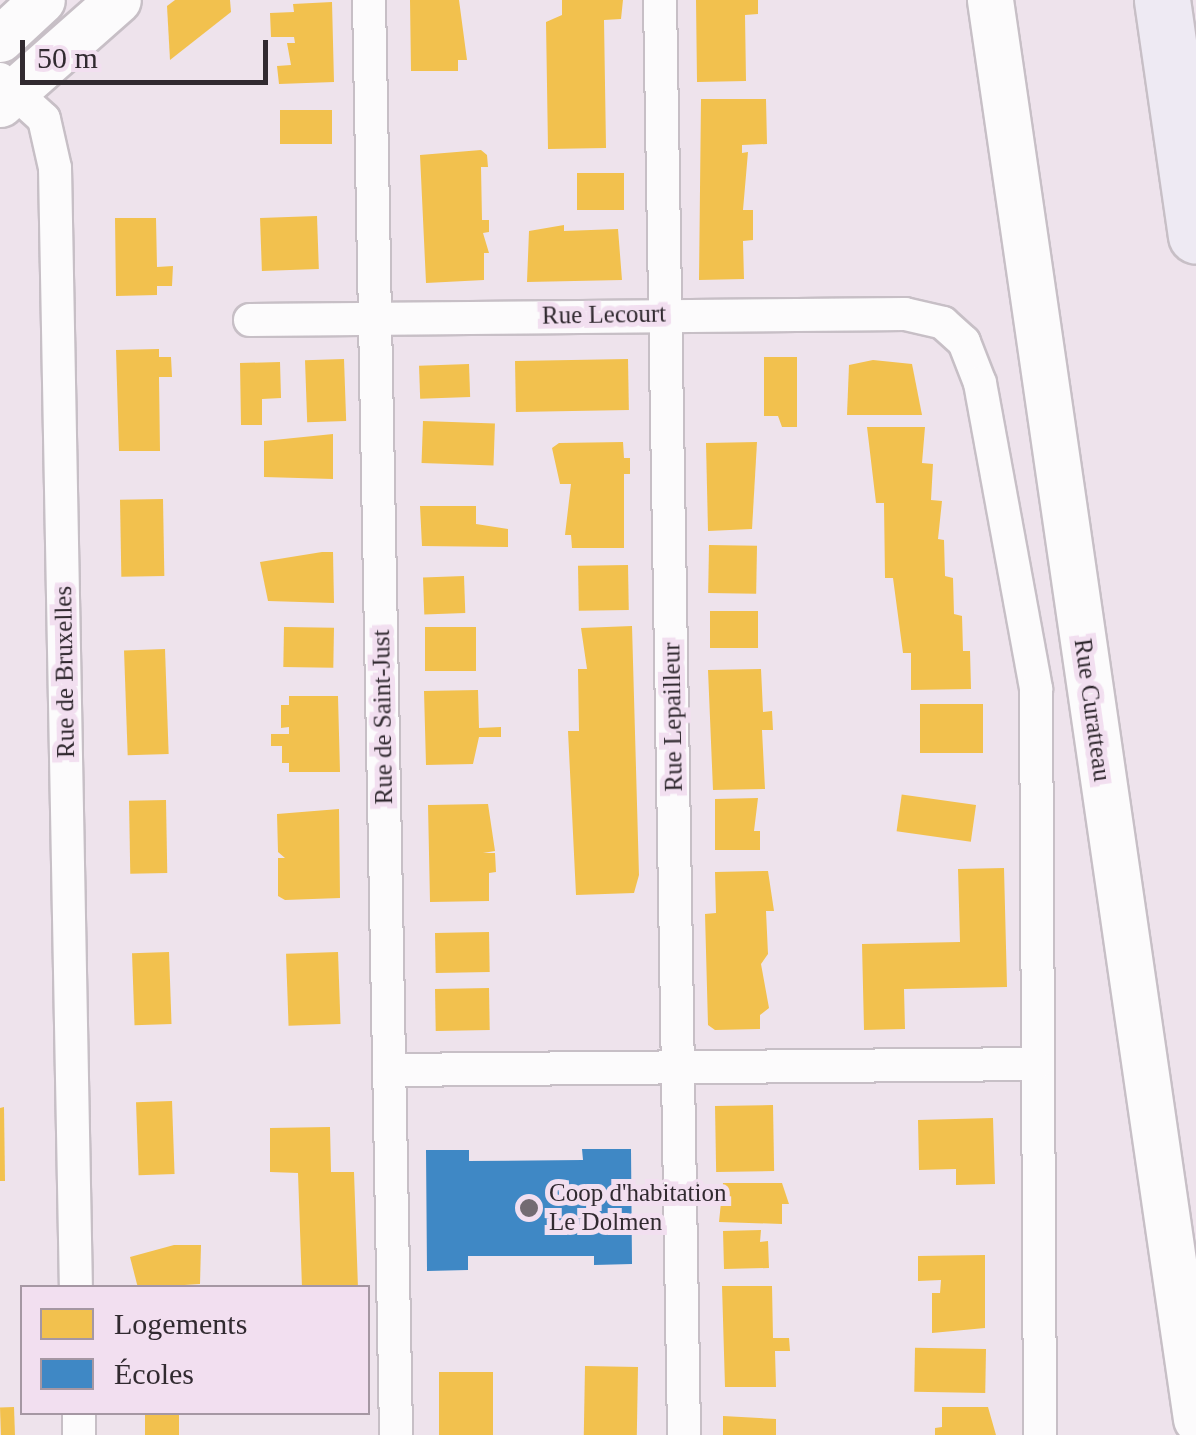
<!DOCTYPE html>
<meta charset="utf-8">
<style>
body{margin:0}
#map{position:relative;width:1196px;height:1435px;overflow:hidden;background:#eee3ec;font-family:Georgia,serif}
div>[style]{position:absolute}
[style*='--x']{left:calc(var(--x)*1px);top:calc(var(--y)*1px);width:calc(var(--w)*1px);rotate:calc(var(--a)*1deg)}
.homes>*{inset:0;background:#f2c14e;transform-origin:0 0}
.schools>*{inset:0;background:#3f88c5}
.roads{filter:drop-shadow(2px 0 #c7bfc6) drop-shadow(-2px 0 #c7bfc6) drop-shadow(0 2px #c7bfc6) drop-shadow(0 -2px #c7bfc6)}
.minor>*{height:32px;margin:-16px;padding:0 16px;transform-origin:16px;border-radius:16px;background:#fcfbfc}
.secondary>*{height:45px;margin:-22.5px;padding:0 22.5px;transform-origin:22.5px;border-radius:22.5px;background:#fcfbfc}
.motorway>*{height:55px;margin:-27.5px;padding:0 27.5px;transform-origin:27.5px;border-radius:27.5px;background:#eeeaf3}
.dots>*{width:28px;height:28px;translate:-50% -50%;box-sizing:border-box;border:5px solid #f2dff0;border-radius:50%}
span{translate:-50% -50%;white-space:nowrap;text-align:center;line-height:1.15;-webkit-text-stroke:10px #f2dff0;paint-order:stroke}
.street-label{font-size:25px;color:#312a30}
.poi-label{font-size:25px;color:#312a30}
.left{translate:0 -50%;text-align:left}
.legend{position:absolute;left:20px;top:1285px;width:350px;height:130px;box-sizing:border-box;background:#f2dff0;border:2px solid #a597a3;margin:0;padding:12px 18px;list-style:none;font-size:30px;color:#312a30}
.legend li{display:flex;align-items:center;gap:20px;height:50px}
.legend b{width:50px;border:2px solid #a597a3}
.scale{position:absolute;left:20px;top:40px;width:248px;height:45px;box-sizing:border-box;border:5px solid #312a30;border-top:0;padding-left:12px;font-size:30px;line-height:35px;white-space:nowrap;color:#312a30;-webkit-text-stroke:8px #f2dff0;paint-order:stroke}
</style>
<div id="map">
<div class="homes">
<div style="clip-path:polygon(175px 0,230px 0,231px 12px,170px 60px,167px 6px)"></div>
<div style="clip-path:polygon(410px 0,459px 0,467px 60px,458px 60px,458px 71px,411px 71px)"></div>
<div style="clip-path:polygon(562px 0,623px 0,621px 19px,604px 20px,606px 148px,548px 149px,546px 22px,562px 15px)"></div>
<div style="clip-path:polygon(696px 0,758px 0,758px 14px,745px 15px,746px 81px,697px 82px)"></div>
<div style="clip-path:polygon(332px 2px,334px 82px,279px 84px,277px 66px,291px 65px,287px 43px,295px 43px,294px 37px,271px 37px,270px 13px,294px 12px,293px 4px)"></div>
<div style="clip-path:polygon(701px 99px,766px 99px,767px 144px,742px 145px,742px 153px,748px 152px,743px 210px,753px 210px,753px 240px,743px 241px,744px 279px,699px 280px)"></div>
<div style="left:280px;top:110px;width:52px;height:34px"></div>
<div style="clip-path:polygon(481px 150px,487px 155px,488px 167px,481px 167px,482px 220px,489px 220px,489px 232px,483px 233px,489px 253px,484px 253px,484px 280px,426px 283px,420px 155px)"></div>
<div style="left:624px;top:173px;width:37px;height:47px;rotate:90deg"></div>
<div style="left:317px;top:216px;width:53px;height:57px;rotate:88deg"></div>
<div style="clip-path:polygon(115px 218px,156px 218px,157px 267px,173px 266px,172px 286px,157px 286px,157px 295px,116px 296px)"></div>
<div style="clip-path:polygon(564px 225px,564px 231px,618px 229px,622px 280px,527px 282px,529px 231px)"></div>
<div style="clip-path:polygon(159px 349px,159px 357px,171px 357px,172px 377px,159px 377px,160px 451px,119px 451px,116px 350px)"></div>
<div style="clip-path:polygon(764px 357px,797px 357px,797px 427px,782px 427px,778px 416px,764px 416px)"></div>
<div style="left:344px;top:359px;width:62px;height:39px;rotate:88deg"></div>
<div style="left:628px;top:359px;width:51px;height:113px;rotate:89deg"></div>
<div style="clip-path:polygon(873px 360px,912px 364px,922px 415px,847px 415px,849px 365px)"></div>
<div style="clip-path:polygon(280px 362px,281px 398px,262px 399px,262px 425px,241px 425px,240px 363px)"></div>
<div style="left:469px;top:364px;width:33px;height:50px;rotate:88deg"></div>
<div style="left:423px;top:421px;width:72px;height:42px;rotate:2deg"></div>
<div style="clip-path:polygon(867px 427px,925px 427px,922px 463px,933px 464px,931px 500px,942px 501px,938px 539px,944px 540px,945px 576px,953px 578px,954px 614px,962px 616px,963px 651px,970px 651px,971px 689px,911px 690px,911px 653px,903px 653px,893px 578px,885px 578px,884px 503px,876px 503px)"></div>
<div style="clip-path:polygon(333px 434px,333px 479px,264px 477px,264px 441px)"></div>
<div style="clip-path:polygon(623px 442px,624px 458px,630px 458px,630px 474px,624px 474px,624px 548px,572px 548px,571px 535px,565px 535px,571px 484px,560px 484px,552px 448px,559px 443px)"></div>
<div style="clip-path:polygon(757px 442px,752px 529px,708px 531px,706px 443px)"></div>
<div style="left:163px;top:499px;width:77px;height:43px;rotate:89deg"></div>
<div style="clip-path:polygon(420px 506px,476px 506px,476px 524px,508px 529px,508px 547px,422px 546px)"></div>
<div style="left:709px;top:545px;width:48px;height:48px;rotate:1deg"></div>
<div style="clip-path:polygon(322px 552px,333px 552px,334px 603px,268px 601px,260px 562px)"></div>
<div style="left:628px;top:565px;width:45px;height:50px;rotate:89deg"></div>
<div style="left:464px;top:576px;width:37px;height:41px;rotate:88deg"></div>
<div style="left:710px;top:611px;width:48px;height:37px"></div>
<div style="clip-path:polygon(632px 626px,639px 875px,634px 893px,576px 895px,568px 731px,579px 731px,578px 669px,587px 669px,581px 628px)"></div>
<div style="left:284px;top:627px;width:50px;height:40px;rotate:1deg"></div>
<div style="left:425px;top:627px;width:51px;height:44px"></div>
<div style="left:165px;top:649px;width:105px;height:41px;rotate:88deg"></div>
<div style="clip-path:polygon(761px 669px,763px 712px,772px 711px,773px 730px,762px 730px,765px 789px,713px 790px,708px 670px)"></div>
<div style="clip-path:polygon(478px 690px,479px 728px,501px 727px,501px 737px,479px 737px,473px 764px,426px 765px,424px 691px)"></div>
<div style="clip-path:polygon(289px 696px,338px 696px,340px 772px,289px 772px,289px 763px,282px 763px,282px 746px,271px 746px,271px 734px,289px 734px,289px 727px,281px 728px,281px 705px,289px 705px)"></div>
<div style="left:983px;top:704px;width:49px;height:63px;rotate:90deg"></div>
<div style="clip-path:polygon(758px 798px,754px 831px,760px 831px,760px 850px,715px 850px,715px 799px)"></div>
<div style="left:166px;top:800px;width:73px;height:37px;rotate:89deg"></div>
<div style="clip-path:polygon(488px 804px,495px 851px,483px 853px,495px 853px,496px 872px,489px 873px,489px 901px,430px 902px,428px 805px)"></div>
<div style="left:976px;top:805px;width:37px;height:75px;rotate:98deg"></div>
<div style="clip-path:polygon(339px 809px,340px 898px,285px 900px,278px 896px,278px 858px,285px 858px,278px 852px,277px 814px)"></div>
<div style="clip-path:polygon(1004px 868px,1007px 987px,904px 989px,905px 1029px,864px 1030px,862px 944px,960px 942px,958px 869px)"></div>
<div style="clip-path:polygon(768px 871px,774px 911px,766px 911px,768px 954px,761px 964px,769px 1008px,760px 1015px,760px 1029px,715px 1030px,708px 1025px,705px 914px,716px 913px,715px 872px)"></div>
<div style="left:489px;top:932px;width:40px;height:54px;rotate:89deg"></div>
<div style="left:169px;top:952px;width:72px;height:37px;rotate:88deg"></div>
<div style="left:338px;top:952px;width:72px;height:52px;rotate:88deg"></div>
<div style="left:489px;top:988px;width:42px;height:54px;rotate:89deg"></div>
<div style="left:172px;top:1101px;width:73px;height:36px;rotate:88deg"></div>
<div style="left:773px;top:1105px;width:66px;height:58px;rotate:89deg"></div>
<div style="clip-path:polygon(4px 1107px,5px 1181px,0 1181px,0 1108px)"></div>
<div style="clip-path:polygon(993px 1118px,995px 1184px,956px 1185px,956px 1169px,919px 1170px,918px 1120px)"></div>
<div style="clip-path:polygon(330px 1127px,331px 1172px,354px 1172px,358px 1288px,302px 1288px,298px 1173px,270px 1172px,270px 1128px)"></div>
<div style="clip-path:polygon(723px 1183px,782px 1183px,789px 1204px,782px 1204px,782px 1224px,719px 1222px)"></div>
<div style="clip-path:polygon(761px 1230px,760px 1242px,768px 1241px,769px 1268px,724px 1269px,723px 1231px)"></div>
<div style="clip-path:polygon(174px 1245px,201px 1245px,200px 1284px,138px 1288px,130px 1257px)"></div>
<div style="clip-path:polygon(985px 1255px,985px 1328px,932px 1333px,932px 1293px,940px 1293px,941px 1280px,918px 1281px,918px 1256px)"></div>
<div style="clip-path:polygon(722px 1286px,772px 1286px,773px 1338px,789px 1338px,790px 1351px,775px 1351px,776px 1387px,725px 1387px)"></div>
<div style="left:986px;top:1349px;width:44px;height:71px;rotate:91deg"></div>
<div style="left:585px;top:1366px;width:53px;height:69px;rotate:1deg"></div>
<div style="left:439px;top:1372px;width:54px;height:63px"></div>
<div style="left:14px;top:1407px;width:28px;height:14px;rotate:88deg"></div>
<div style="clip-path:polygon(942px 1407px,988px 1407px,996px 1435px,935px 1435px,935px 1428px,942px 1427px)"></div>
<div style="left:145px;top:1412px;width:34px;height:23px"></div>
<div style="clip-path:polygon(723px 1416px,776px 1419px,776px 1435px,723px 1435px)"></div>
</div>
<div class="schools">
<div style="clip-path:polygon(582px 1149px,631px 1149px,632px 1264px,594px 1265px,594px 1256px,468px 1256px,468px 1270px,427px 1271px,426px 1150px,469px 1150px,469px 1161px,583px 1160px)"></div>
</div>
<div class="roads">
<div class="minor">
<div style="--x:369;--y:0;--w:1435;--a:88.92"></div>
<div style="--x:660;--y:0;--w:1435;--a:89.04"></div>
<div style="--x:0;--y:79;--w:59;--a:42.3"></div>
<div style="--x:44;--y:119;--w:50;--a:77.3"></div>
<div style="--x:55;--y:168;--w:1120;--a:88.93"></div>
<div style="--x:250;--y:320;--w:655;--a:-0.52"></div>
<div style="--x:905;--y:314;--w:39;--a:13"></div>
<div style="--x:943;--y:323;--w:28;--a:42"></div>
<div style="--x:964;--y:342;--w:44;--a:68.7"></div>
<div style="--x:980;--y:383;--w:311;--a:79.6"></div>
<div style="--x:1036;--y:689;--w:746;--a:89.69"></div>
<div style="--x:389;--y:1070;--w:647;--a:-0.53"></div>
<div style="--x:79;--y:1412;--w:23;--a:90"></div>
</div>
<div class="secondary">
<div style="--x:990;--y:0;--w:1434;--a:81.74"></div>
<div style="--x:0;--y:39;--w:57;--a:-42.9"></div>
<div style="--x:0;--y:104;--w:157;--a:-41.4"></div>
</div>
<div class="motorway">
<div style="--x:1162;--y:0;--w:238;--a:81.8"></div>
</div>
</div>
<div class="dots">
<div style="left:529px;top:1208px;background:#736b72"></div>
</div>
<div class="street-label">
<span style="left:604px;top:315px;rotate:-1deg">Rue Lecourt</span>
<span style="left:65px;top:672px;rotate:-91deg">Rue de Bruxelles</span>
<span style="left:1092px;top:710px;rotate:82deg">Rue Curatteau</span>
<span style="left:383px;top:717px;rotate:-91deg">Rue de Saint-Just</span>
<span style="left:673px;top:717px;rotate:-91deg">Rue Lepailleur</span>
</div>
<div class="poi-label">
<span class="left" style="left:549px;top:1208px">Coop d'habitation<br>Le Dolmen</span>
</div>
<ul class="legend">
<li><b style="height:28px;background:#f2c14e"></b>Logements</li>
<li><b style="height:28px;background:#3f88c5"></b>Écoles</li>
</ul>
<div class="scale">50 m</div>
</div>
